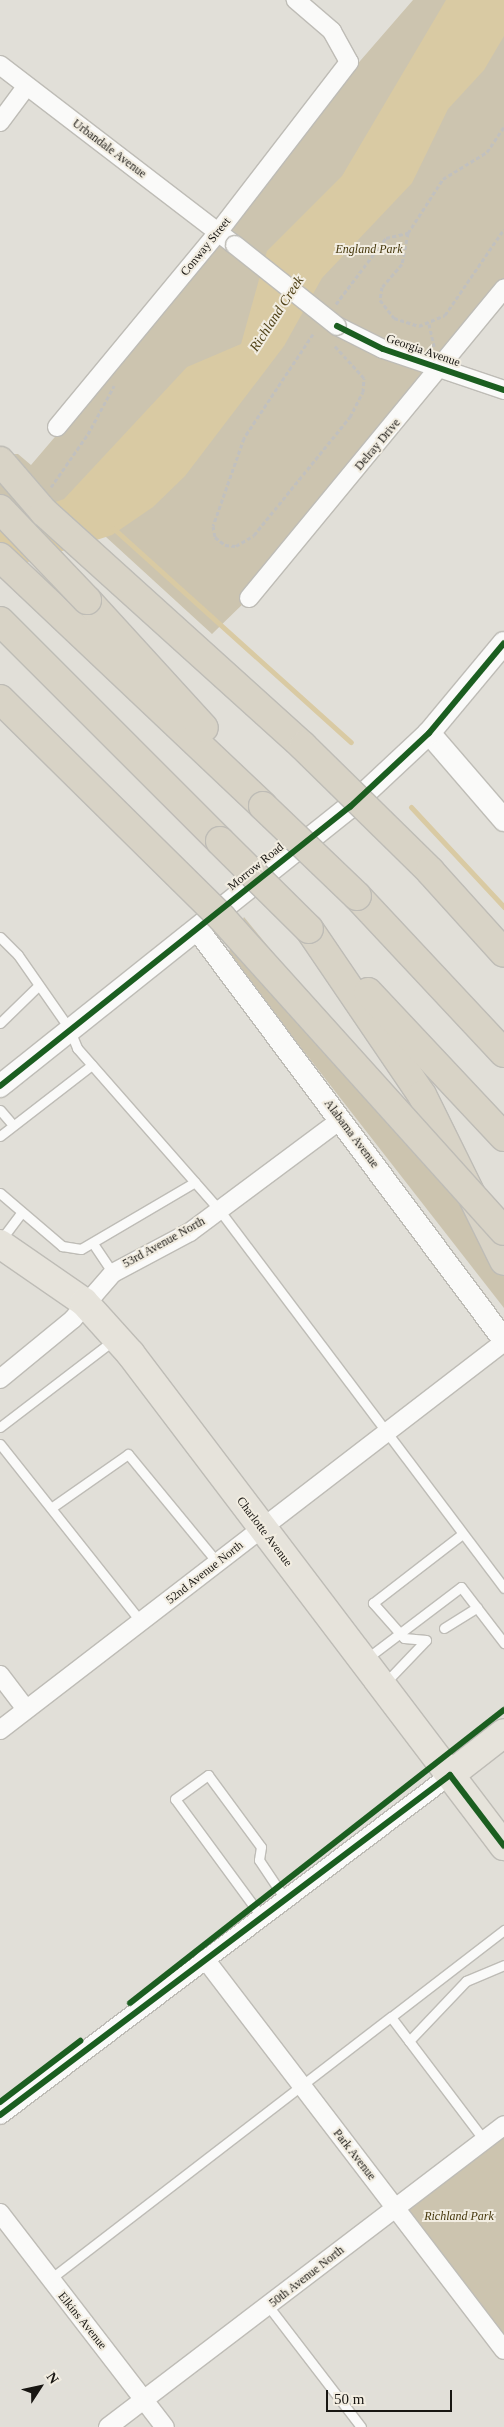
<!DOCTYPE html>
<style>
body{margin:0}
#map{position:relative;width:504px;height:2427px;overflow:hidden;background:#e1dfd8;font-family:Georgia,serif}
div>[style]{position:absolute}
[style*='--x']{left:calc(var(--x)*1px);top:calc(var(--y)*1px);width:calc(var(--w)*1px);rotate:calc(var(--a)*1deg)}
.green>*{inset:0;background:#ccc4af}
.water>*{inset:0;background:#d9caa3}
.stream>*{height:5px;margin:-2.5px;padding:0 2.5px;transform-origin:2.5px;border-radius:2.5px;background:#d9caa3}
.path>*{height:3px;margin-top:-1.5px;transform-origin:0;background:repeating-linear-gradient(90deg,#c1c0be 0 4px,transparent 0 6.5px)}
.roads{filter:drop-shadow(1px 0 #bebcb6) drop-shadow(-1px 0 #bebcb6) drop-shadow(0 1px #bebcb6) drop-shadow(0 -1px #bebcb6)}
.service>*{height:9px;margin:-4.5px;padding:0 4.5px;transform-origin:4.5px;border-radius:4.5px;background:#fafaf9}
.minor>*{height:18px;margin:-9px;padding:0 9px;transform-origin:9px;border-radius:9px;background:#fafaf9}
.tertiary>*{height:22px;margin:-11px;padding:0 11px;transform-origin:11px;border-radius:11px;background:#fafaf9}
.primary>*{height:28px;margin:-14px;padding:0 14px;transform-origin:14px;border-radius:14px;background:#e6e3db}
.motorway>*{height:28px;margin:-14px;padding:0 14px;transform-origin:14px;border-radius:14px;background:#d8d3c6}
.bridges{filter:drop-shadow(1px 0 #bebcb6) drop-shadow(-1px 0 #bebcb6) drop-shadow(0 1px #bebcb6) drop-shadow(0 -1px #bebcb6)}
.minor-bridge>*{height:18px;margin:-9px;padding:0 9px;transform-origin:9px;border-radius:9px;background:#fafaf9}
.motorway-bridge>*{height:28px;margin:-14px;padding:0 14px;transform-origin:14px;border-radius:14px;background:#d8d3c6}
.cycleway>*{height:6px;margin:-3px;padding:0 3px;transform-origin:3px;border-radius:3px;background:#1b5e20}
span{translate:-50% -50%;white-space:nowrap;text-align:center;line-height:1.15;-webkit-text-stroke:4px #f2ede1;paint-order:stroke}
.street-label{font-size:12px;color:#181612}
.park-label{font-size:12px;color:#45370b;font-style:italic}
.water-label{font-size:14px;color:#514319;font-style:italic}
.north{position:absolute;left:15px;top:2362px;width:50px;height:50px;-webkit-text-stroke:4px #f2ede1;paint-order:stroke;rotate:55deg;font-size:14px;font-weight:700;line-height:20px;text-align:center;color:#181612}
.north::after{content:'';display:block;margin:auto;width:18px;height:22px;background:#181612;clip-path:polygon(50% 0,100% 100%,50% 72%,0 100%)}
.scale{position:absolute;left:326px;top:2390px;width:126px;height:22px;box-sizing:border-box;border:2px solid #181612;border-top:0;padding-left:6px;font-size:15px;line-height:18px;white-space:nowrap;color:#181612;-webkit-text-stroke:4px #f2ede1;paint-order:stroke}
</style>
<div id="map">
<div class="green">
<div style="clip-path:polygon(413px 0,504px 0,504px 289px,249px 598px,212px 634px,94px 526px,0 567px,0 454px,18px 454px,31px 465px,106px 377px,275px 159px)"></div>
<div style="clip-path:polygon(244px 917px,504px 1234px,504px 1308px,228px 954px)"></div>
<div style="clip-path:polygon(504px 2125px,504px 2350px,396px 2208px)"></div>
</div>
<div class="water">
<div style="clip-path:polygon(446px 0,504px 0,504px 36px,484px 70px,448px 109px,412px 183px,322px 278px,284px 346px,185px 476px,153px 507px,112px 535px,0 571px,0 521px,64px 499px,187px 367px,241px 344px,267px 251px,342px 176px)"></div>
</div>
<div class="stream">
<div style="--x:113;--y:528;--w:320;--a:42"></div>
<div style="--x:411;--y:807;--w:137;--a:47.1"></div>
</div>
<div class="path">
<div style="--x:408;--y:233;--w:32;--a:101"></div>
<div style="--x:402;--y:264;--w:30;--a:131"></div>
<div style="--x:382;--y:287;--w:13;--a:99"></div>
<div style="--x:380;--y:300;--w:23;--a:52"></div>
<div style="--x:394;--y:318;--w:26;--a:18"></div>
<div style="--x:419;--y:326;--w:28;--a:-23"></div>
<div style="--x:445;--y:315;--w:104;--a:-55.5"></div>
<div style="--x:336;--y:304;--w:83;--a:-52.9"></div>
<div style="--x:386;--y:238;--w:23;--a:-13"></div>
<div style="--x:408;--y:233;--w:64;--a:-57.1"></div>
<div style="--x:443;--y:179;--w:52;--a:-31.5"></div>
<div style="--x:487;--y:152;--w:30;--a:-56"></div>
<div style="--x:429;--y:324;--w:23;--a:77"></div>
<div style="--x:313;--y:334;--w:125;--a:123.6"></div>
<div style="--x:244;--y:438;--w:93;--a:109.4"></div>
<div style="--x:213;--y:526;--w:11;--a:80"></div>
<div style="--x:215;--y:537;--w:13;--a:39"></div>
<div style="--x:225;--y:545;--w:11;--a:5"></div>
<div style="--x:236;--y:546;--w:21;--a:-31"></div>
<div style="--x:254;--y:535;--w:152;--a:-50.9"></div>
<div style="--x:350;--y:417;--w:28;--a:-63"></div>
<div style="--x:363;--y:392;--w:14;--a:-86"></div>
<div style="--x:364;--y:378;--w:45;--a:-132.3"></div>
<div style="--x:51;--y:487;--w:65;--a:-55.1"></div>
<div style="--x:88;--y:434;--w:55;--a:-61.6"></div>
</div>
<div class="roads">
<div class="service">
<div style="--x:0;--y:937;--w:25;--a:45"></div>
<div style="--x:18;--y:955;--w:89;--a:55.1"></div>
<div style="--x:69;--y:1028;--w:22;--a:68"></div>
<div style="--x:77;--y:1048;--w:217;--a:48.7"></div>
<div style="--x:220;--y:1211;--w:472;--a:53"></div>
<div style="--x:0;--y:1023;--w:53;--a:-44.2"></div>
<div style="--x:0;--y:1110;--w:20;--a:49"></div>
<div style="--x:0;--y:1136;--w:116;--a:-37.7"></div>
<div style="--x:0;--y:1193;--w:82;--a:40.5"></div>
<div style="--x:62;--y:1246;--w:19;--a:9"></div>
<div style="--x:81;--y:1249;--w:132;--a:-30.4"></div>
<div style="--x:0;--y:1241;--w:36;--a:-53"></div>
<div style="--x:94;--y:1245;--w:34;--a:56"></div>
<div style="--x:0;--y:1427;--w:145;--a:-37.4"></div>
<div style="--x:0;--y:1444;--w:227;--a:51.6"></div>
<div style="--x:51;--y:1508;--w:94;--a:-35"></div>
<div style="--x:128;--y:1454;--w:141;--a:50.5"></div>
<div style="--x:444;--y:1628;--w:39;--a:-32"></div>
<div style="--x:426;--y:1640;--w:22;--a:-175"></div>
<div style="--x:404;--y:1638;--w:47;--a:-131.5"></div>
<div style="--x:373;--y:1603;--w:111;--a:-37.7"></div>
<div style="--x:366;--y:1659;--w:119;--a:-37.2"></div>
<div style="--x:461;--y:1587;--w:71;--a:52.5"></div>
<div style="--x:385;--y:1683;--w:59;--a:-46.4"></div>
<div style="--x:261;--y:1916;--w:145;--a:-126.3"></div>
<div style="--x:175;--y:1799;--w:41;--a:-36"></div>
<div style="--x:208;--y:1775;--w:89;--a:53.6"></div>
<div style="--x:261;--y:1847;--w:13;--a:99"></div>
<div style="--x:259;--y:1860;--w:47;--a:56.3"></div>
<div style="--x:409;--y:2041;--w:83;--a:-46.5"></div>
<div style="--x:466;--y:1981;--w:41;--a:-22.8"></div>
<div style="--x:484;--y:2140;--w:154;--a:-127.1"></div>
<div style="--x:391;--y:2017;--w:143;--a:-37.6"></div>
<div style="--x:49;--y:2280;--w:431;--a:-37.6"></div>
<div style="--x:269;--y:2307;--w:151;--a:52.5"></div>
</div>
<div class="minor">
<div style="--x:0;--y:65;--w:296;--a:37.5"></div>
<div style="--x:0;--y:122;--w:44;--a:-53.4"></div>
<div style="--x:337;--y:326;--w:51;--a:26.6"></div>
<div style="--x:383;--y:349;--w:128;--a:18.7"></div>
<div style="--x:57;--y:427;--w:254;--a:-50.4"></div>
<div style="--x:219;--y:231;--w:213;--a:-52.4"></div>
<div style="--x:349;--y:62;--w:35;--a:-119"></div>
<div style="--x:332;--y:31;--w:48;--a:-139.3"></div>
<div style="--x:249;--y:598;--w:401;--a:-50.5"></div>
<div style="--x:0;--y:1379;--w:94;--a:-39.4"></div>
<div style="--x:73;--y:1319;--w:61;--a:-49"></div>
<div style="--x:113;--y:1273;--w:87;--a:-28"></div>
<div style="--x:190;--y:1232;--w:187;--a:-36.7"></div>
<div style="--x:0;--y:1675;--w:43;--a:52.6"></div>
<div style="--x:0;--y:1730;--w:636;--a:-37.59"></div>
<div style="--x:205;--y:1959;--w:492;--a:52.6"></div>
<div style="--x:0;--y:2115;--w:564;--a:-37.07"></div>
<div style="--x:0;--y:2213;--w:270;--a:52.4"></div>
<div style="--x:108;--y:2427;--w:498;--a:-37.3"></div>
</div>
<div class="tertiary">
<div style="--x:429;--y:733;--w:115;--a:49.2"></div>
<div style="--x:198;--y:930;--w:512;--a:53.26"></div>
<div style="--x:0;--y:1086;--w:448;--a:-38.6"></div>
<div style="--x:350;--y:807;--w:108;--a:-43.1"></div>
<div style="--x:429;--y:733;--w:117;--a:-50.2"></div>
</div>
<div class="primary">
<div style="--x:0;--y:1244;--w:102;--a:34.6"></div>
<div style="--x:84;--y:1302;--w:69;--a:48"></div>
<div style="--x:130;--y:1353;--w:619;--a:52.82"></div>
<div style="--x:450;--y:1775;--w:68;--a:-37.9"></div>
</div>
<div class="motorway">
<div style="--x:0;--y:557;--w:362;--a:43.4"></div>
<div style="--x:87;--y:600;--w:173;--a:47.6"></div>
<div style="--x:0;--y:621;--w:311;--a:45"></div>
<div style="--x:357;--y:896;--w:215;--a:46.9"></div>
<div style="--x:309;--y:929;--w:201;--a:55.8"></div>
<div style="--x:422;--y:1095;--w:185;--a:63.7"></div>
<div style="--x:368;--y:992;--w:199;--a:46.8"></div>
</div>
</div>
<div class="bridges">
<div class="minor-bridge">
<div style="--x:235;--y:245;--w:130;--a:38.5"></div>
</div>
<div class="motorway-bridge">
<div style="--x:0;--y:461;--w:67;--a:49.2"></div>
<div style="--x:44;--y:512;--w:349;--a:42.1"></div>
<div style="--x:303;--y:746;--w:178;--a:44.5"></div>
<div style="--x:430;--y:871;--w:110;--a:47.9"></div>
<div style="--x:0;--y:509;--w:126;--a:46.3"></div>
<div style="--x:0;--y:699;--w:312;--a:44.6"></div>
<div style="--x:222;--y:918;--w:421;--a:48"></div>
<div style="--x:263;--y:806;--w:130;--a:43.8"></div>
<div style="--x:220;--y:841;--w:125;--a:44.7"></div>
</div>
</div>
<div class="cycleway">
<div style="--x:337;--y:326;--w:51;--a:26.6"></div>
<div style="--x:383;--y:349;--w:128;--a:18.7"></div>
<div style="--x:0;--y:1086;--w:448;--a:-38.6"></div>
<div style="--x:350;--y:807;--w:108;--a:-43.1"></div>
<div style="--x:429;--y:733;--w:117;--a:-50.2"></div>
<div style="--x:130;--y:2003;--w:475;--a:-38.1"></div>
<div style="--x:0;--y:2102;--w:101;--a:-37.3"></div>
<div style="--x:0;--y:2115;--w:564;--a:-37.07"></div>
<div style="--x:450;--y:1775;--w:89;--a:52.7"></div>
</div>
<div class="street-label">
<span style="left:109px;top:149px;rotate:37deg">Urbandale Avenue</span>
<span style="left:206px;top:247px;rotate:-51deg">Conway Street</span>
<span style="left:423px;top:351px;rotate:19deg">Georgia Avenue</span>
<span style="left:378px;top:445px;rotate:-50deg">Delray Drive</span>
<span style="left:256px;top:867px;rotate:-39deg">Morrow Road</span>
<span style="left:351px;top:1134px;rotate:53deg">Alabama Avenue</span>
<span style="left:164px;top:1243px;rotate:-29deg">53rd Avenue North</span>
<span style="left:264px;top:1532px;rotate:53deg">Charlotte Avenue</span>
<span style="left:205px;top:1573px;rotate:-38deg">52nd Avenue North</span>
<span style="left:354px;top:2155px;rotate:52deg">Park Avenue</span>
<span style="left:307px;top:2277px;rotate:-38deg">50th Avenue North</span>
<span style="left:82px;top:2321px;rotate:51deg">Elkins Avenue</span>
</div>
<div class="park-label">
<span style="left:369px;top:250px">England Park</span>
<span style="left:459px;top:2217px">Richland Park</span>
</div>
<div class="water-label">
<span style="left:277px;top:314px;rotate:-57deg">Richland Creek</span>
</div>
<div class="north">N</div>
<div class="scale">50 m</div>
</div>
